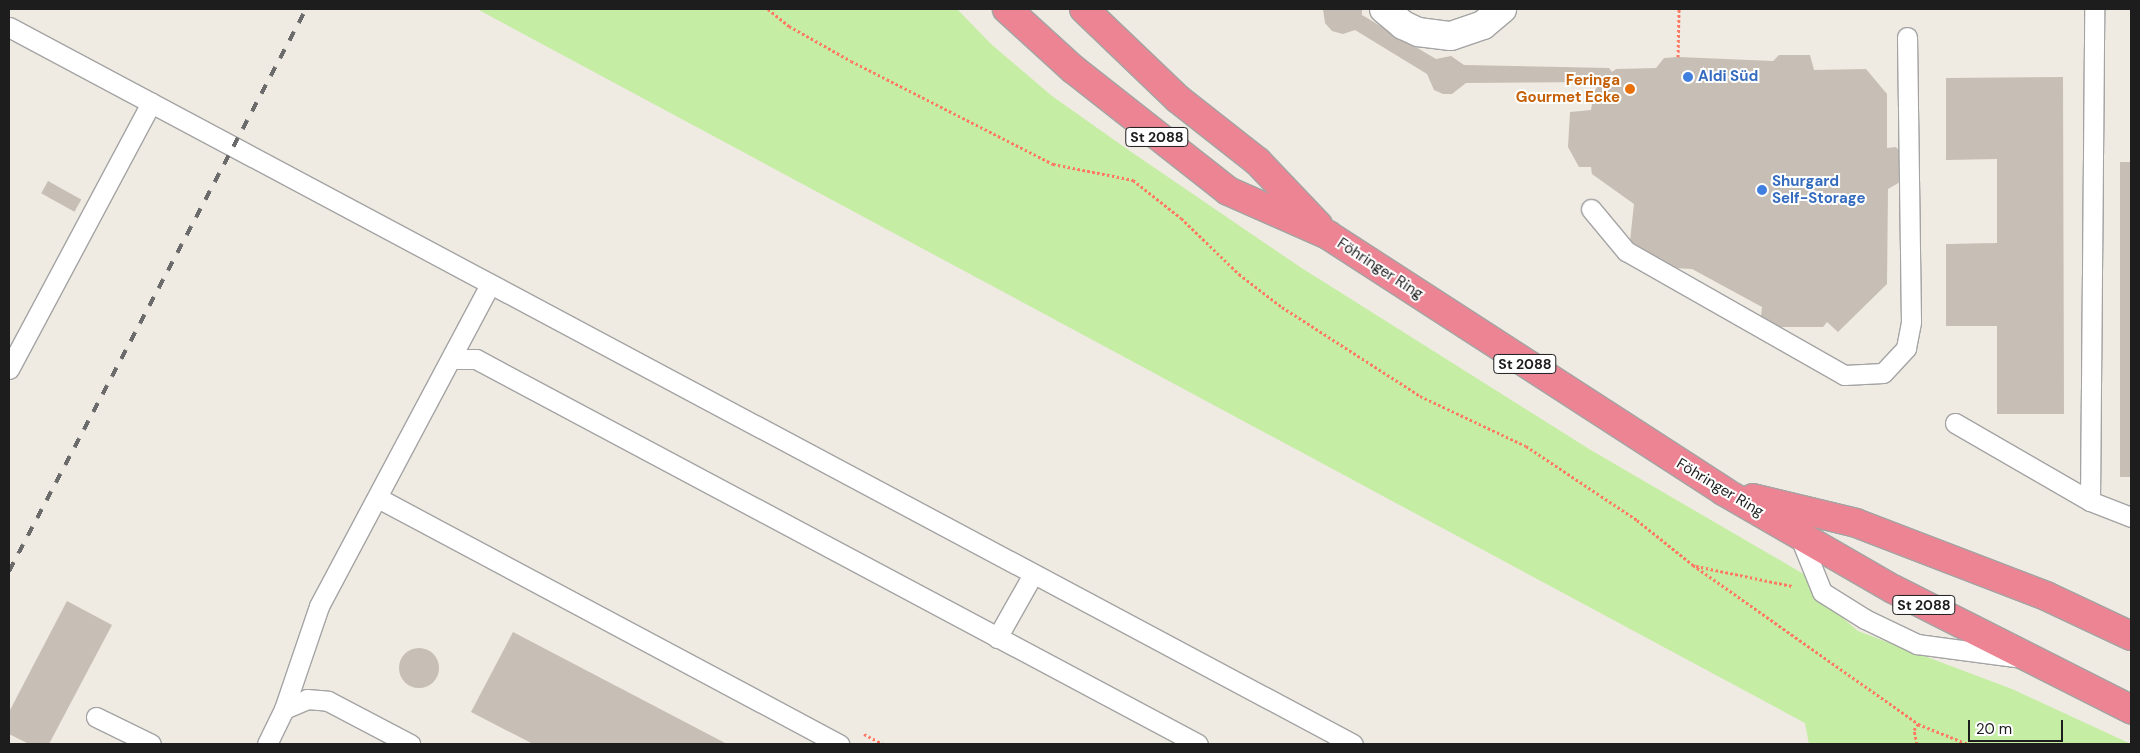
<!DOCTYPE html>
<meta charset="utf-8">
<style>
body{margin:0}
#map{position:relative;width:2140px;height:753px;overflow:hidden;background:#efebe2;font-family:"DM Sans",sans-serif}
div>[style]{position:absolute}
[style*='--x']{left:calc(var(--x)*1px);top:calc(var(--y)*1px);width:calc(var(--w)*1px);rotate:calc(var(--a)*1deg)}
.grass>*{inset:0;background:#c5eda4}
.building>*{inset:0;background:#c7beb5;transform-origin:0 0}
.round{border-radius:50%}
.path>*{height:3px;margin-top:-1.5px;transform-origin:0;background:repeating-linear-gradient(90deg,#ff7963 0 2.5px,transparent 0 5px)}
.roads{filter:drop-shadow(1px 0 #a4a4a4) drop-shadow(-1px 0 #a4a4a4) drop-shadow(0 1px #a4a4a4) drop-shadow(0 -1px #a4a4a4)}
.lane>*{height:19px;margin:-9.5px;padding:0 9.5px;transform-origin:9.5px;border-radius:9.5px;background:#fff}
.street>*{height:28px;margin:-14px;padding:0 14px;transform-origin:14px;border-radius:14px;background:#fff}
.highway>*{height:28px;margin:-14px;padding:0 14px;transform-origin:14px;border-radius:14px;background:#ec8493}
.rail>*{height:4px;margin-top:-2px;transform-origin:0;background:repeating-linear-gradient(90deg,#6b6b6b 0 10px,transparent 0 20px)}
.dots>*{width:14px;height:14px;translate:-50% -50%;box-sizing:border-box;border:2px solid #fff;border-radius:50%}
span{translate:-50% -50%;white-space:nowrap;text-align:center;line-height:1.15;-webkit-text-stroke:4px #fff;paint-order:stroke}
.shield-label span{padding:1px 4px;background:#fff;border:1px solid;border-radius:4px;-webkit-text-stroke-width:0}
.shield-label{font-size:14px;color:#1d1d1d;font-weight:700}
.shop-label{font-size:15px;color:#366cbe;font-weight:700}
.left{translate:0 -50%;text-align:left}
.food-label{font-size:15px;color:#c56008;font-weight:700}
.right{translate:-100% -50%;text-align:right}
.street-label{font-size:15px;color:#1d1d1d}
.frame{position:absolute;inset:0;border:10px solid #1d1d1d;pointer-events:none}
.scale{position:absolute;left:1968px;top:720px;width:95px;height:22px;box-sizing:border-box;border:2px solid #1d1d1d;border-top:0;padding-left:6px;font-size:15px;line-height:18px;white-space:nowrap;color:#1d1d1d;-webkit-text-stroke:4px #fff;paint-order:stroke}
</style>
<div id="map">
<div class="grass">
<div style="clip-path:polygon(477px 9px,957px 9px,991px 44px,1052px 96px,1127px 149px,1300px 267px,1589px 449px,1807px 576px,1817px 596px,1858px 631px,2012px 689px,2131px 744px,1809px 744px,1805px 723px)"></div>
</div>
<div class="building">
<div style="clip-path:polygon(1323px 9px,1362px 9px,1362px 15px,1436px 59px,1451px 56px,1464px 65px,1609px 68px,1612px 72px,1616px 69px,1656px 68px,1664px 58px,1678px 57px,1773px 61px,1779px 55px,1810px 55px,1814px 70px,1866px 69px,1887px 94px,1887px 148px,1896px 147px,1902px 154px,1902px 181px,1888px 189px,1887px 284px,1838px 332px,1827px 322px,1823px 327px,1772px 327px,1761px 316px,1762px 307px,1692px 269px,1673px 268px,1630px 241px,1634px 204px,1592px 174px,1591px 167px,1579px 167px,1568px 147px,1570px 112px,1591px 110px,1594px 91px,1602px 82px,1466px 83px,1452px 94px,1443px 94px,1434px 90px,1427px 74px,1355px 30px,1343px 34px,1332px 31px,1325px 23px)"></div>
<div style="clip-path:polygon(2063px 77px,2064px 414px,1997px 414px,1997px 326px,1946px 326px,1946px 244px,1997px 243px,1997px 159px,1946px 160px,1946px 78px)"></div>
<div style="left:2120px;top:162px;width:11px;height:315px"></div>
<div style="left:48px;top:181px;width:38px;height:14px;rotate:29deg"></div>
<div style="clip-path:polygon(67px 601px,112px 625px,49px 744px,29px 744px,9px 734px,9px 712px)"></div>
<div style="clip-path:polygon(513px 632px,727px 744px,533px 744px,471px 712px)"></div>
<div class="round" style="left:399px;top:648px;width:40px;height:40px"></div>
</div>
<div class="path">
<div style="--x:768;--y:9;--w:27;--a:39"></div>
<div style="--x:789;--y:26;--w:71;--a:29.4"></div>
<div style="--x:851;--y:61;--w:227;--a:27"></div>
<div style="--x:1053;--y:164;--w:82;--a:11.3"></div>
<div style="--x:1133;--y:180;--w:61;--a:38.4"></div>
<div style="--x:1181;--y:218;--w:81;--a:44"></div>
<div style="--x:1239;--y:274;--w:54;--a:37.5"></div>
<div style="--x:1282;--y:307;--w:164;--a:32.8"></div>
<div style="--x:1420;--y:396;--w:117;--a:25.3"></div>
<div style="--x:1526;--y:446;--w:133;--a:33.7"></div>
<div style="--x:1637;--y:520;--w:72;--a:38.8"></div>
<div style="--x:1693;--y:565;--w:276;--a:35.2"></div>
<div style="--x:1918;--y:724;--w:54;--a:21.8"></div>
<div style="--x:1678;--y:57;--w:48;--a:-88.8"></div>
<div style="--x:1696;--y:566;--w:98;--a:11.8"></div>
<div style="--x:864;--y:734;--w:21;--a:28"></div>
<div style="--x:1917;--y:744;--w:14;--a:-102"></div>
<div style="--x:1914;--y:730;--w:7;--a:-56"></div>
</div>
<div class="roads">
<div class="lane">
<div style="--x:9;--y:27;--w:1523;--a:28.08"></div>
<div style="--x:1591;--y:209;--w:55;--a:50.2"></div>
<div style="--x:1626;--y:251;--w:251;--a:29.6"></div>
<div style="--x:1844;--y:375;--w:39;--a:-3"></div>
<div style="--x:1883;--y:373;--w:34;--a:-47"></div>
<div style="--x:1906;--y:348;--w:26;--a:-79"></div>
<div style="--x:1911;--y:322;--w:285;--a:-90.8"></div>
<div style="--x:451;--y:359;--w:25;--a:0"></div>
<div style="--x:476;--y:359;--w:818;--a:28.07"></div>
<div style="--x:9;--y:369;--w:302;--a:-61.9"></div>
<div style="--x:1955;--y:423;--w:156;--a:30"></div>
<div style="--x:2090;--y:501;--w:44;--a:21.3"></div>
<div style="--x:378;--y:498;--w:523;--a:28.09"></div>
<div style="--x:2090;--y:501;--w:492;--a:-89.5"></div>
<div style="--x:1799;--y:535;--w:61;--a:68"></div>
<div style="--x:1822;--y:592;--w:51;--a:32.1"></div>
<div style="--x:1865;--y:619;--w:58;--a:25.7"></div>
<div style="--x:1917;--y:644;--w:99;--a:7.6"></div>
<div style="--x:997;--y:638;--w:73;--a:-60.6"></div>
<div style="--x:284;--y:709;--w:109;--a:-71.2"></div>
<div style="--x:319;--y:606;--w:364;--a:-62"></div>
<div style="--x:96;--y:717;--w:61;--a:26.1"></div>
<div style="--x:267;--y:744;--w:39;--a:-64"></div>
<div style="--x:284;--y:709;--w:25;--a:-23"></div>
<div style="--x:307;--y:699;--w:21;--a:5"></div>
<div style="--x:328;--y:701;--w:93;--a:27.7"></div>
</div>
<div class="street">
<div style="--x:1384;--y:9;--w:25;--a:40"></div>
<div style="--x:1403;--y:25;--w:17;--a:25"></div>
<div style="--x:1418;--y:32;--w:33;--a:7"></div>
<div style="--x:1451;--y:36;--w:34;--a:-19"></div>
<div style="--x:1483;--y:25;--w:25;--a:-40"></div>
</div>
<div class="highway">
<div style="--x:1007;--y:9;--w:89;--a:42.3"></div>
<div style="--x:1073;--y:69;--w:197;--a:38.2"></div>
<div style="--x:1228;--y:191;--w:109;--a:23.7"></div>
<div style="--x:1328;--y:235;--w:471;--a:32.9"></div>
<div style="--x:1723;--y:491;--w:196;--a:30"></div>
<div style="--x:1893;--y:589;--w:267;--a:26.8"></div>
<div style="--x:1084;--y:9;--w:130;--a:43.8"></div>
<div style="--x:1178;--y:99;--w:102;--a:38.2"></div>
<div style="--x:1258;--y:162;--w:87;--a:46.4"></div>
<div style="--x:1753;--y:498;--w:106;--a:13.6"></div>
<div style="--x:1856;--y:523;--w:204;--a:21"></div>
<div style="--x:2046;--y:596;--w:94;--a:25.2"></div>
</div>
</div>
<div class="rail">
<div style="--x:9;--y:571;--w:636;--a:-62.14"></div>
</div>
<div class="dots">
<div style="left:1688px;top:77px;background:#3f7fe0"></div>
<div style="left:1630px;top:89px;background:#e8710a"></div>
<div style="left:1762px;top:190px;background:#3f7fe0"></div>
</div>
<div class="shield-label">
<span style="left:1157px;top:137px">St 2088</span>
<span style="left:1525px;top:364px">St 2088</span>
<span style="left:1924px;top:605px">St 2088</span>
</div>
<div class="shop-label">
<span class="left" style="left:1698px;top:77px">Aldi Süd</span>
<span class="left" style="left:1772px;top:190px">Shurgard<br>Self-Storage</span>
</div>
<div class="food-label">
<span class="right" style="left:1620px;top:89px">Feringa<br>Gourmet Ecke</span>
</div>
<div class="street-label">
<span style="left:1380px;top:269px;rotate:33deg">Föhringer Ring</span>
<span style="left:1720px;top:488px;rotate:31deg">Föhringer Ring</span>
</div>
<div class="frame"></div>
<div class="scale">20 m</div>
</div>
